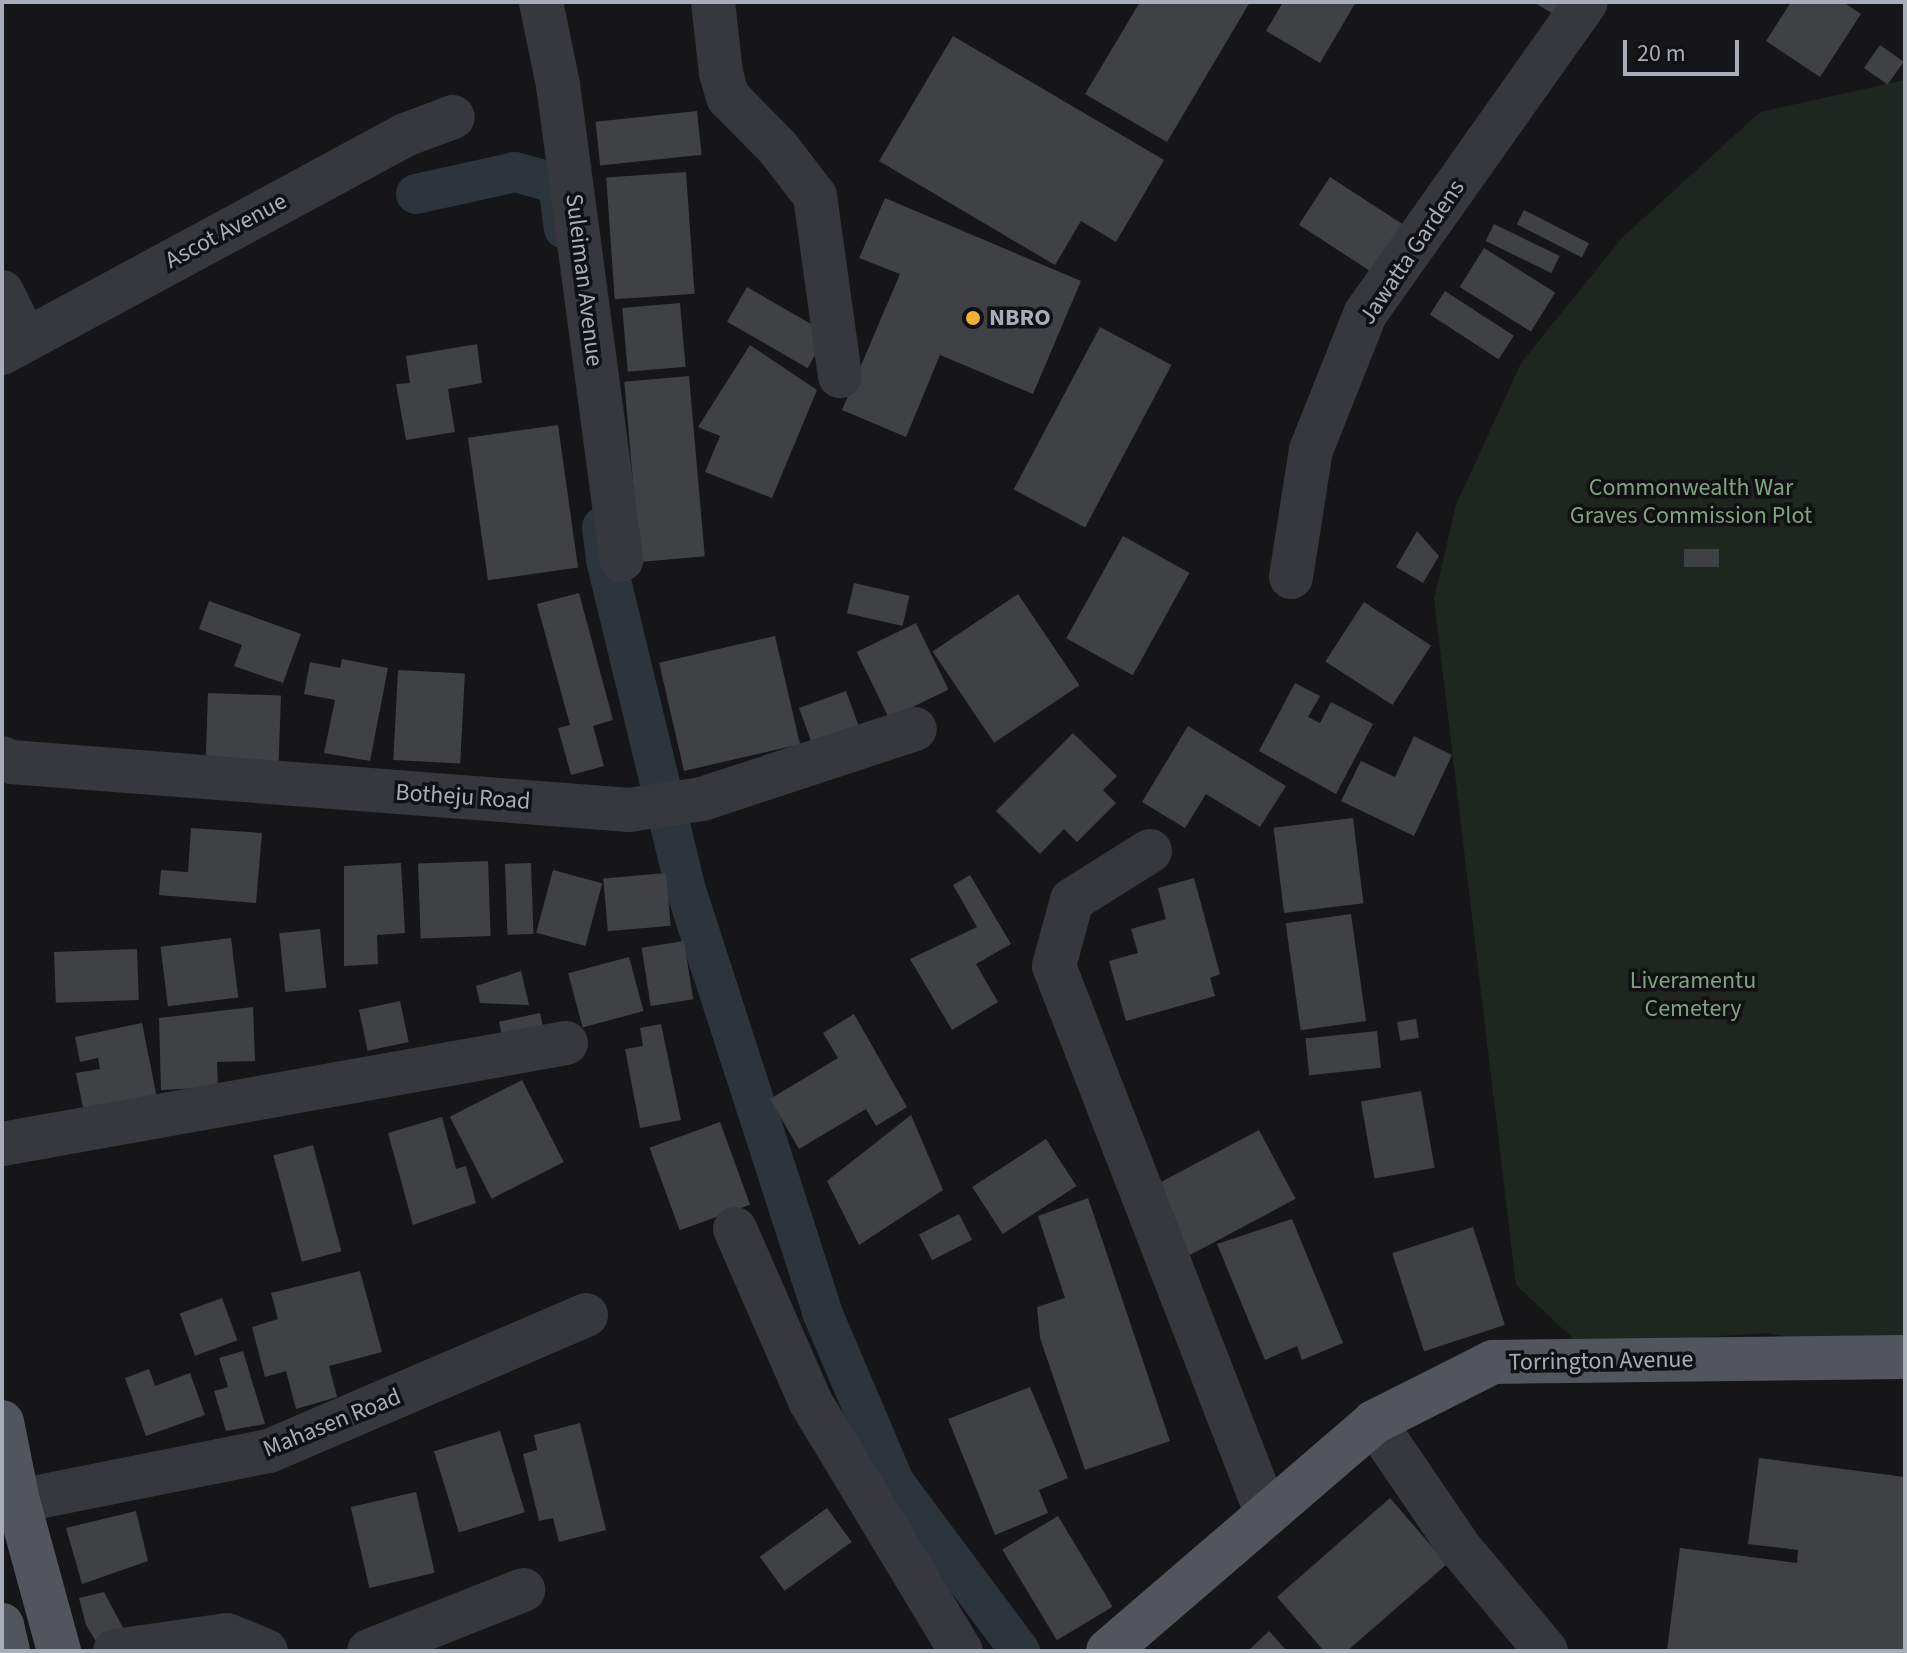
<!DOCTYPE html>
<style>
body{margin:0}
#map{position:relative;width:1907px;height:1653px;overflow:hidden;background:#161618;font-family:"Source Sans 3",sans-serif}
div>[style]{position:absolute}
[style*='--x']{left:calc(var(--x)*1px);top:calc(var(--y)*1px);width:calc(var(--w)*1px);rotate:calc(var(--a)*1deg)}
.green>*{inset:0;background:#1e261f}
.canal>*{height:40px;margin:-20px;padding:0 20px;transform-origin:20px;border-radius:20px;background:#2c353c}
.building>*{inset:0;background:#404145;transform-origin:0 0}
.minor>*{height:44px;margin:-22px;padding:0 22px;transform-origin:22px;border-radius:22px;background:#37383d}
.major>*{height:44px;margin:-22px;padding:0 22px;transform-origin:22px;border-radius:22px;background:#53555c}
.dots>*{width:22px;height:22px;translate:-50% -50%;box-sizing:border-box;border:4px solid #111113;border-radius:50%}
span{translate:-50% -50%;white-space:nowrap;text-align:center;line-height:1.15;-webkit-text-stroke:7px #111113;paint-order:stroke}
.street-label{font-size:24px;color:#a8adb8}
.poi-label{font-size:24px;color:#a8adb8;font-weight:700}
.left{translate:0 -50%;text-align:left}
.park-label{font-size:24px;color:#7fa381}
.frame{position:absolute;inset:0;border:4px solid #a8adb8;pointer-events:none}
.scale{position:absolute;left:1623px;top:40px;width:116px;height:36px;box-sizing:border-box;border:4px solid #a8adb8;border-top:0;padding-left:10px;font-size:24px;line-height:28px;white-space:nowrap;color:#a8adb8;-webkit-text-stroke:6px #111113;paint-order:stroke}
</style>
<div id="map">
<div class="green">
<div style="clip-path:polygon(1905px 80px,1905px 1353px,1881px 1356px,1768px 1333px,1580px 1345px,1516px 1285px,1434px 599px,1456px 505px,1521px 363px,1622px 238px,1760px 112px)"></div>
</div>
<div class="canal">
<div style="--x:416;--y:194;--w:101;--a:-12.5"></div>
<div style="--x:515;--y:172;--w:45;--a:15.6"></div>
<div style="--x:558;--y:184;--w:45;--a:82.4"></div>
<div style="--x:602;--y:527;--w:33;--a:83"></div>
<div style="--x:606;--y:560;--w:340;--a:76.4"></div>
<div style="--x:686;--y:890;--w:443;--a:72.1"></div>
<div style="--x:822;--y:1312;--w:185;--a:67"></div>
<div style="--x:894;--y:1482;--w:211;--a:53.3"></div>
</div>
<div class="building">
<div style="clip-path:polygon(1140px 2px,1250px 2px,1167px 142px,1085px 94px)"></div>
<div style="clip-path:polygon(1283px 2px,1356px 2px,1320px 63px,1266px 31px)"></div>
<div style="clip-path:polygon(1533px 2px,1559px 2px,1552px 13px)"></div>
<div style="clip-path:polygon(1791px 2px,1843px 2px,1861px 14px,1820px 77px,1766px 41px)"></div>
<div style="clip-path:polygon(953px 36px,1164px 160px,1116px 242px,1081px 221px,1055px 265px,879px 161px)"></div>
<div style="left:1880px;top:45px;width:29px;height:28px;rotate:35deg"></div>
<div style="left:697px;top:111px;width:44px;height:102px;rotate:84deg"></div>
<div style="left:686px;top:172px;width:122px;height:80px;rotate:86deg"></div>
<div style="left:1330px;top:177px;width:95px;height:57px;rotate:33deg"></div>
<div style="clip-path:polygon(885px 198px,1081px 281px,1033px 394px,940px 355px,906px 437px,842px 410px,900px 274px,859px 258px)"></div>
<div style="left:1524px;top:210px;width:73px;height:16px;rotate:27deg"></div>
<div style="left:1494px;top:224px;width:73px;height:19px;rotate:26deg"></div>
<div style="left:1484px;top:248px;width:84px;height:46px;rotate:32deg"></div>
<div style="left:747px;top:287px;width:93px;height:40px;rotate:30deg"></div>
<div style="left:1445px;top:291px;width:82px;height:28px;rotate:33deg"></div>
<div style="left:680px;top:303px;width:64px;height:58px;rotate:85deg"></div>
<div style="left:1100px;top:327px;width:81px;height:184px;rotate:28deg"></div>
<div style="clip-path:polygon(477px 344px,482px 383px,448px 389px,455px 432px,406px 440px,396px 384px,410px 383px,406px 356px)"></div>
<div style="clip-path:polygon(750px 345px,817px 390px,772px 498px,705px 472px,720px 436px,698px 427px)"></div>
<div style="left:689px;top:376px;width:181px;height:65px;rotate:85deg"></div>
<div style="left:558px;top:425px;width:144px;height:91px;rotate:82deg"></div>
<div style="clip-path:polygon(1417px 531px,1439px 556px,1423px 583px,1396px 567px)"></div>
<div style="left:1123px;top:536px;width:76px;height:117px;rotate:29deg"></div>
<div style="left:1684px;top:549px;width:35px;height:18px"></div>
<div style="left:854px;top:583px;width:57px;height:31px;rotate:13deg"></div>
<div style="clip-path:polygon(579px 593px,613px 720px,593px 726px,604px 766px,571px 775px,558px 728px,570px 725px,537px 604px)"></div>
<div style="left:1018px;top:594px;width:110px;height:103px;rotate:56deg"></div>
<div style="clip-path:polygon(209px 601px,301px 634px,283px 683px,234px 666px,242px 645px,199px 629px)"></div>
<div style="left:1364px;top:602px;width:80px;height:71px;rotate:33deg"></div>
<div style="left:916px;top:623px;width:74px;height:66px;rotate:64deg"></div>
<div style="left:775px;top:636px;width:111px;height:119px;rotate:77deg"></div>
<div style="clip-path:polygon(342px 659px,388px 668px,370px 761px,324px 753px,335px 700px,304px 694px,310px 662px,340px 668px)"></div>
<div style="left:398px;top:670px;width:67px;height:90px;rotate:3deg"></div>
<div style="clip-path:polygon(1295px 683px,1320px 696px,1308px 717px,1320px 723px,1331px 702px,1373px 724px,1336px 794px,1259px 751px)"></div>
<div style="left:846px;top:691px;width:44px;height:50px;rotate:70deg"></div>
<div style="left:208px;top:693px;width:73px;height:72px;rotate:2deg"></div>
<div style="clip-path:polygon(1188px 726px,1286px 786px,1260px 827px,1206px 794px,1185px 828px,1142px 802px)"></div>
<div style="clip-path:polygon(1073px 733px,1117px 776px,1103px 790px,1116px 803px,1077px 842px,1064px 829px,1040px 854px,996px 811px)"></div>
<div style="clip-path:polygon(1414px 736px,1452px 755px,1414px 836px,1341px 801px,1361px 761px,1395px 777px)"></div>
<div style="left:1353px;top:818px;width:86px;height:80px;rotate:83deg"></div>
<div style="clip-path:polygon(191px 828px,262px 833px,256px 903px,159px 895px,161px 870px,188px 872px)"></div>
<div style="left:488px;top:861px;width:75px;height:70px;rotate:88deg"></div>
<div style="clip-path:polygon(401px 863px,405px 933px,377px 935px,378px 964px,344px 966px,344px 866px)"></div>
<div style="left:531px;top:863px;width:71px;height:26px;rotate:88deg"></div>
<div style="left:553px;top:870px;width:51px;height:65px;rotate:15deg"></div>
<div style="left:666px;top:873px;width:53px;height:63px;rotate:85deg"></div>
<div style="clip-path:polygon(970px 875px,1011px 944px,976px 964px,998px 1002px,952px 1030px,910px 959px,977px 927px,953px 885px)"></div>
<div style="clip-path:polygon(1194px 878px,1220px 974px,1210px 978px,1215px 996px,1126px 1021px,1109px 961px,1138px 953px,1131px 929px,1166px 919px,1158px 888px)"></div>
<div style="left:1351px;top:914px;width:108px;height:66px;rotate:82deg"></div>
<div style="left:320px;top:929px;width:59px;height:41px;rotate:84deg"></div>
<div style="left:231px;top:938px;width:60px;height:71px;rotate:83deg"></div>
<div style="left:684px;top:941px;width:59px;height:43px;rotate:81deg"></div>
<div style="left:137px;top:949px;width:51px;height:83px;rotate:88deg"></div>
<div style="left:629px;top:957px;width:56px;height:63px;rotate:75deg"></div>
<div style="clip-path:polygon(521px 971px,529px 1005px,480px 1003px,476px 986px)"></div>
<div style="left:400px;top:1001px;width:42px;height:42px;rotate:78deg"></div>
<div style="clip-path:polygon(253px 1007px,255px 1061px,217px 1062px,218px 1087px,161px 1090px,159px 1018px)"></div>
<div style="left:540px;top:1013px;width:19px;height:42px;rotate:78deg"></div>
<div style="clip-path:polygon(854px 1014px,907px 1107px,876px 1126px,866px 1109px,799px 1149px,770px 1099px,838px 1058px,823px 1033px)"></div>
<div style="left:1416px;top:1019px;width:19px;height:19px;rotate:81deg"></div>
<div style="clip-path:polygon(142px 1023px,157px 1098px,83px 1108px,76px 1073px,100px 1069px,98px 1058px,80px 1062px,75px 1037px)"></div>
<div style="clip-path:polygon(661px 1024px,681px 1120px,640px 1128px,625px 1049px,643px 1046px,640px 1028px)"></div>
<div style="left:1377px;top:1031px;width:37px;height:72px;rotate:84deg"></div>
<div style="left:522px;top:1080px;width:92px;height:81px;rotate:63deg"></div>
<div style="left:1421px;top:1091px;width:78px;height:61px;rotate:80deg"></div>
<div style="clip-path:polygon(911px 1115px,943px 1190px,859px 1245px,827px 1181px)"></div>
<div style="clip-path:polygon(442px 1117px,456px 1169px,466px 1166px,476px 1203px,413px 1225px,388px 1133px)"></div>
<div style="left:720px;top:1122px;width:88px;height:75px;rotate:70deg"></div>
<div style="left:1259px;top:1130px;width:78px;height:127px;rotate:62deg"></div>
<div style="left:1046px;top:1139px;width:56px;height:88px;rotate:57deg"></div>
<div style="left:313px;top:1145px;width:110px;height:41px;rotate:75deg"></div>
<div style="clip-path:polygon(1088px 1198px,1170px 1441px,1085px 1470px,1040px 1338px,1037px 1307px,1065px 1298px,1038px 1216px)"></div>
<div style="left:959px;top:1214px;width:29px;height:45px;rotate:63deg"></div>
<div style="clip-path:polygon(1292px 1219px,1343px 1343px,1302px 1360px,1297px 1346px,1265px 1360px,1217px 1244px)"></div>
<div style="left:1473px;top:1227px;width:103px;height:85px;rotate:72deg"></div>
<div style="clip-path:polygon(360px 1271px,382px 1352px,329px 1366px,337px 1397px,296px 1409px,286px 1371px,265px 1377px,252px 1327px,278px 1319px,271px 1293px)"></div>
<div style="left:222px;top:1298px;width:45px;height:45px;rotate:70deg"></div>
<div style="clip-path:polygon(243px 1351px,265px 1424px,226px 1431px,214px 1391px,228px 1387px,219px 1358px)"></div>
<div style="clip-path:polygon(149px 1369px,155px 1386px,190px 1373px,205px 1415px,146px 1436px,125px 1378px)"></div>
<div style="clip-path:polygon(1030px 1387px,1068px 1478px,1039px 1490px,1048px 1513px,995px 1535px,948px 1419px)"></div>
<div style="clip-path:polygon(580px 1423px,606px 1530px,559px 1542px,553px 1518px,539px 1521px,523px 1454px,537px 1450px,534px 1435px)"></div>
<div style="left:500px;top:1431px;width:85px;height:69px;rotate:73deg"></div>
<div style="clip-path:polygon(1759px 1458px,1905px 1477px,1905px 1651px,1667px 1651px,1680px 1548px,1797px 1563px,1798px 1550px,1748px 1544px)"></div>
<div style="left:416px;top:1492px;width:83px;height:67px;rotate:77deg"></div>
<div style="clip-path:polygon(1390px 1498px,1447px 1564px,1347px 1651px,1324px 1651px,1277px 1597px)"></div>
<div style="left:827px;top:1508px;width:42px;height:83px;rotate:54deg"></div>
<div style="clip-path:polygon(136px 1511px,148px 1561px,82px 1584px,66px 1528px)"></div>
<div style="left:1058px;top:1516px;width:106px;height:65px;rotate:59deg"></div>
<div style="clip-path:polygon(104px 1592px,130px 1641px,100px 1648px,86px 1625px,79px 1598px)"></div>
<div style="clip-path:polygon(1269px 1631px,1287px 1651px,1248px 1651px)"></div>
</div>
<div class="minor">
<div style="--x:541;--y:2;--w:85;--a:78.4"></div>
<div style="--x:558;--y:85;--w:479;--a:82.4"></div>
<div style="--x:713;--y:2;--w:71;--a:83.6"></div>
<div style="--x:721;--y:73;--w:25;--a:74"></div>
<div style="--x:728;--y:97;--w:71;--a:45.6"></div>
<div style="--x:778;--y:148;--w:61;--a:52.4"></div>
<div style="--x:815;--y:196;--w:182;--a:82.1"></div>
<div style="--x:2;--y:292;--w:52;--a:63.9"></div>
<div style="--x:2;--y:353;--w:458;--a:-28.4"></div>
<div style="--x:405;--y:135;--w:51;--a:-20.6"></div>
<div style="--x:1291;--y:577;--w:129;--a:-81.1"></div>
<div style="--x:1311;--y:450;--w:146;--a:-68.3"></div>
<div style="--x:1365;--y:314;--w:382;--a:-54.7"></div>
<div style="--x:2;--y:758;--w:10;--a:24"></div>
<div style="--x:11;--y:762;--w:620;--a:4.44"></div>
<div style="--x:629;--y:810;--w:74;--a:-8.6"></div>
<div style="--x:702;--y:799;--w:224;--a:-18.2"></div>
<div style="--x:1150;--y:851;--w:92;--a:147.9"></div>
<div style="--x:1072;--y:900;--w:68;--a:105.3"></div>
<div style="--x:1054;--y:966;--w:586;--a:68.78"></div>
<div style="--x:2;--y:1144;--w:573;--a:-10.15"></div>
<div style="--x:735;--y:1229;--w:188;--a:66.4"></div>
<div style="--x:810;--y:1401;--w:292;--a:58.9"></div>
<div style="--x:1374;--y:1422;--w:153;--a:55.7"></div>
<div style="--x:1460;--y:1548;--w:134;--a:50.1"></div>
<div style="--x:18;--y:1501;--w:256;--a:-11.3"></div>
<div style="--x:269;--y:1451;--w:345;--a:-23.2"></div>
<div style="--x:115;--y:1651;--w:113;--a:-8.1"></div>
<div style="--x:227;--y:1635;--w:42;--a:22.3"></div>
<div style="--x:369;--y:1651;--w:166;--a:-21.6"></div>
</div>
<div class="major">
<div style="--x:2;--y:1422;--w:81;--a:78.6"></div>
<div style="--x:18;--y:1501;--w:156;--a:74.7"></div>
<div style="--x:2;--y:1625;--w:27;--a:77"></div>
<div style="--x:1108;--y:1651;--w:351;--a:-40.7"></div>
<div style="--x:1374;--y:1422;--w:133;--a:-26.8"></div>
<div style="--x:1493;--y:1362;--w:412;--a:-0.7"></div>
</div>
<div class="dots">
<div style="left:973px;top:318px;background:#f2b134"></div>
</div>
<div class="street-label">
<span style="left:226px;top:231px;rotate:-28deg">Ascot Avenue</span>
<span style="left:1412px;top:252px;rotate:-56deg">Jawatta Gardens</span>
<span style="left:584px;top:280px;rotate:83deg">Suleiman Avenue</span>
<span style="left:463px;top:797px;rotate:4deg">Botheju Road</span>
<span style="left:1601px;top:1361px;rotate:-1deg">Torrington Avenue</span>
<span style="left:332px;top:1423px;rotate:-22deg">Mahasen Road</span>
</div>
<div class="poi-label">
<span class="left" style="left:989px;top:318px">NBRO</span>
</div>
<div class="park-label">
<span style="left:1691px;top:502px">Commonwealth War<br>Graves Commission Plot</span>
<span style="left:1693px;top:995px">Liveramentu<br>Cemetery</span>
</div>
<div class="frame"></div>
<div class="scale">20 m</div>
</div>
